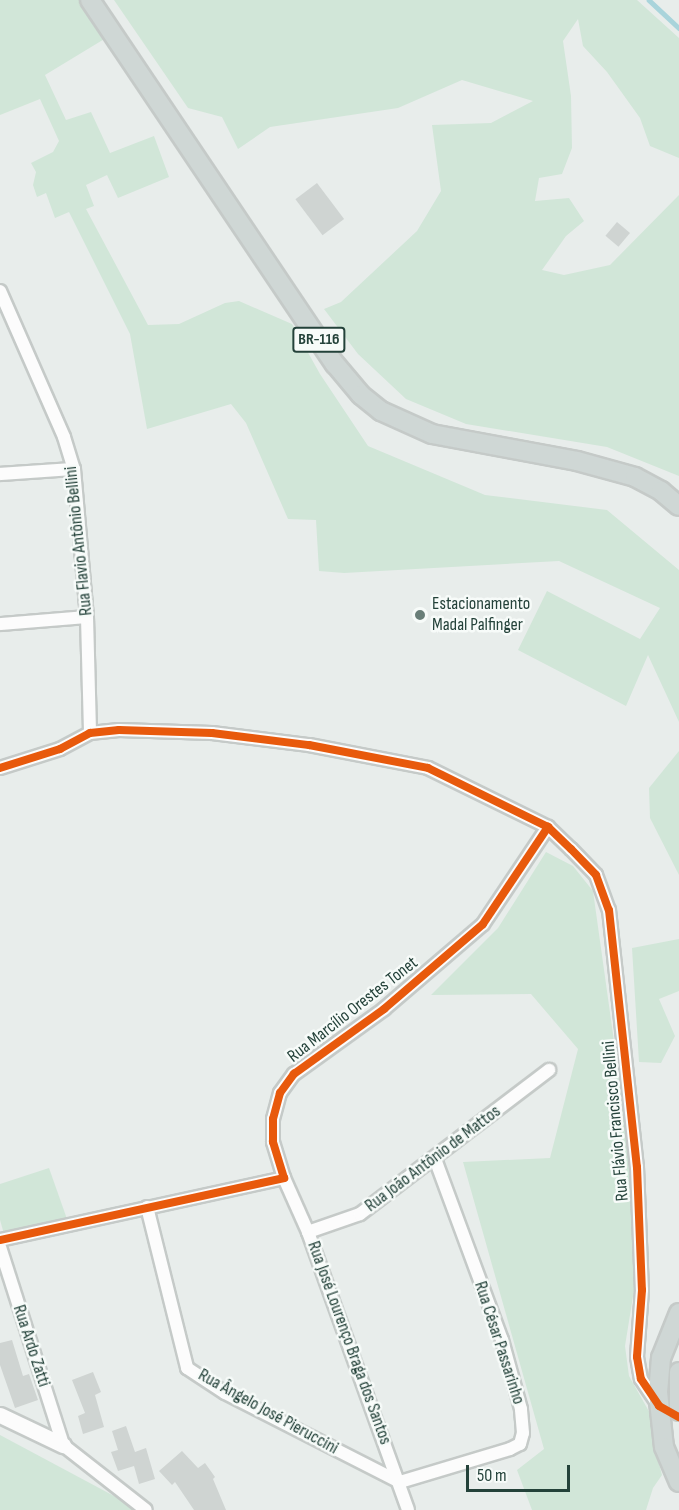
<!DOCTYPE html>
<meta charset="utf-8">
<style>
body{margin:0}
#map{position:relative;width:679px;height:1510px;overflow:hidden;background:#e8edeb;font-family:"Sofia Sans Condensed",sans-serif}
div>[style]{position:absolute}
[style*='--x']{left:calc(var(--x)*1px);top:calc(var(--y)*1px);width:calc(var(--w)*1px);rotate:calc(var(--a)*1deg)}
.green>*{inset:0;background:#d1e6d8}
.stream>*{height:4.5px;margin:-2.25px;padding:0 2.25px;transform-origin:2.25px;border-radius:2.25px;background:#a9d4db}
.building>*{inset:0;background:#cfd4d2;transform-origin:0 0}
.roads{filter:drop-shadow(2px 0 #c5cac8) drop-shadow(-2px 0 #c5cac8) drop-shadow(0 2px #c5cac8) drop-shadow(0 -2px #c5cac8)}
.minor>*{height:12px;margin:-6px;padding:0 6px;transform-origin:6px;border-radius:6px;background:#fcfcfc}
.tertiary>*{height:15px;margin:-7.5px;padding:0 7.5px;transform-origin:7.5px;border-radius:7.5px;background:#fcfcfc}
.primary>*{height:18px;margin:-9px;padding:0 9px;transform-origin:9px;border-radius:9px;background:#cfd7d5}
.cycleway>*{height:8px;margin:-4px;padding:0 4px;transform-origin:4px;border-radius:4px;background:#e8590c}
.dots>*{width:16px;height:16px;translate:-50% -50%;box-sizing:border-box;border:3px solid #f7fbf9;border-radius:50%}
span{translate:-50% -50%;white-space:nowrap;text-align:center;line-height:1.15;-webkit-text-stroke:5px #f7fbf9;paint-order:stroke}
.shield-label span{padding:2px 4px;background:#f7fbf9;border:2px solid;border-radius:4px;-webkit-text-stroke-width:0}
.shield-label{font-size:16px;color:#24423a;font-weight:700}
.street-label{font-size:18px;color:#24423a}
.poi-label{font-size:18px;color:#24423a}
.left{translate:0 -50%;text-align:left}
.scale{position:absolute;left:466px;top:1465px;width:104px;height:27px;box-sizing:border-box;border:3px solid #24423a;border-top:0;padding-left:8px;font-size:18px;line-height:21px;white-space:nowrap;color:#24423a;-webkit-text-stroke:4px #f7fbf9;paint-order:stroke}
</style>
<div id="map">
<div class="green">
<div style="clip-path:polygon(0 0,79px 0,106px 38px,45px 75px,66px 120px,91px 112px,110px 153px,154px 136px,169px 177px,118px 198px,107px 175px,86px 185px,94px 206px,86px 209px,148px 325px,179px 324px,225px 303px,239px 301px,292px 324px,320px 374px,368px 446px,485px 495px,607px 510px,679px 570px,679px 722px,648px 655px,626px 706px,518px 650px,547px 591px,640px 639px,660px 608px,559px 561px,344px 573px,319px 571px,316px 520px,288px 519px,246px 423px,231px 404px,147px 429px,130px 334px,69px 212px,55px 218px,46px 193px,37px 197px,33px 185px,36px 172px,31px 163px,53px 152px,59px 141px,40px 99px,0 115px)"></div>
<div style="clip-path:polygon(114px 0,637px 0,679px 38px,679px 158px,650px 146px,640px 118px,607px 72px,583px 46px,578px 19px,563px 41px,571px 96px,572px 148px,562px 174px,539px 178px,535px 201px,569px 198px,584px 221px,566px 236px,542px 270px,564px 275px,610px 265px,679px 195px,679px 476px,607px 447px,466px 424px,406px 399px,358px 354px,324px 309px,341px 302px,417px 231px,441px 191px,432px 125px,491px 123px,533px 101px,462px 80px,398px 108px,270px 127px,238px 149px,222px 117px,188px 108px)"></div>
<div style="clip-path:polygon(679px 751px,679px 875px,650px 818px,649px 788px)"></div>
<div style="clip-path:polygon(546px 852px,573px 866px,593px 891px,632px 1170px,635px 1284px,625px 1346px,629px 1376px,651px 1415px,651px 1434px,662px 1475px,653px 1488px,646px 1510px,532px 1510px,517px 1470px,544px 1449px,463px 1162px,550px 1158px,578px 1049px,531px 994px,431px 995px,498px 928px)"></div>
<div style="clip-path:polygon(679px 939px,679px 991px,659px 999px,675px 1036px,661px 1063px,639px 1062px,632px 948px)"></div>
<div style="clip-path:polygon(49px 1168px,67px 1219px,4px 1234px,0 1220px,0 1184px)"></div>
<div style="clip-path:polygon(0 1435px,129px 1504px,139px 1510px,0 1510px)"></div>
</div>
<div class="stream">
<div style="--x:649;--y:0;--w:41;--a:43"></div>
</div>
<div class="building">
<div style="left:317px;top:183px;width:45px;height:27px;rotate:53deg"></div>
<div style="left:617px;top:222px;width:17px;height:18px;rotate:40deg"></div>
<div style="clip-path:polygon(12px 1340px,23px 1376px,29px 1374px,38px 1400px,15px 1408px,0 1365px,0 1343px)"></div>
<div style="clip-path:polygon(93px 1372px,101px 1392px,95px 1395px,104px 1427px,83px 1434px,78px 1416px,85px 1413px,72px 1380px)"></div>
<div style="clip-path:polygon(126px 1426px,135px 1452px,146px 1448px,155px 1479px,139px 1484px,134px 1466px,118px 1471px,111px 1452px,118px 1450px,112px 1431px)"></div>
<div style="clip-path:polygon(182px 1451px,198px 1468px,205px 1463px,215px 1477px,213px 1479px,226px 1510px,194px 1510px,175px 1482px,172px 1485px,159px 1471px)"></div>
</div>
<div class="roads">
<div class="minor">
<div style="--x:0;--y:291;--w:159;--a:66.3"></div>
<div style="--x:64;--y:437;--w:34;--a:73"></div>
<div style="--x:74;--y:469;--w:149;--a:85"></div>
<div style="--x:87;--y:617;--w:116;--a:88.5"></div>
<div style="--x:0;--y:474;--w:74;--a:-3.9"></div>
<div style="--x:0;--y:624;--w:87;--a:-4.6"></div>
<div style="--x:0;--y:768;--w:63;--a:-17.6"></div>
<div style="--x:60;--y:749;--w:34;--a:-28"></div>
<div style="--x:90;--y:733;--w:29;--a:-6"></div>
<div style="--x:119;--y:730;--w:93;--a:1.8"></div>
<div style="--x:212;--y:733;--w:98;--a:7.1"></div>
<div style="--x:309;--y:745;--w:121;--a:10.9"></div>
<div style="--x:428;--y:768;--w:134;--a:26.2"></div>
<div style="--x:548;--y:827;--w:32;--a:44"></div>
<div style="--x:571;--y:849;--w:36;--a:46"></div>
<div style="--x:596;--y:875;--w:37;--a:70"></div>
<div style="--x:609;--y:910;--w:259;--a:83.8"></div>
<div style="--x:637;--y:1167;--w:123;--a:87.7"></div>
<div style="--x:642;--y:1290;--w:67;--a:94.3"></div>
<div style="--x:637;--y:1357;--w:22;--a:80"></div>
<div style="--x:641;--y:1379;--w:32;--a:56"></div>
<div style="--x:284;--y:1178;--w:59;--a:66"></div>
<div style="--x:308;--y:1232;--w:295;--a:70.2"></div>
<div style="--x:147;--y:1207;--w:166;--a:76"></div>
<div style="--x:187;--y:1368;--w:45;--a:33.3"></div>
<div style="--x:225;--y:1393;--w:196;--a:27"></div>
<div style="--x:308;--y:1232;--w:55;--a:-19.1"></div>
<div style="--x:360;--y:1214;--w:238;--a:-37.3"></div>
<div style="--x:0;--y:1240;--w:291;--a:-12.3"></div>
<div style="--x:284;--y:1178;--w:38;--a:-107"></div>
<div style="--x:273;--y:1142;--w:23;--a:-90"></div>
<div style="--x:273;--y:1119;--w:27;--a:-75"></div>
<div style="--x:280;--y:1093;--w:24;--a:-54"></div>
<div style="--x:294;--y:1074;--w:111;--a:-35.8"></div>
<div style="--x:384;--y:1009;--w:130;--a:-40.6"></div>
<div style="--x:483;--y:924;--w:117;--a:-56.2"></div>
<div style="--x:0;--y:1247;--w:208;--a:72.3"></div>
<div style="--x:63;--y:1445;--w:105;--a:38.1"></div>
<div style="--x:400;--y:1482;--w:115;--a:-16.7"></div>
<div style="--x:510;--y:1449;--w:11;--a:-27"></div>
<div style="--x:520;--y:1444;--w:11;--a:-75"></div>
<div style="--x:523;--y:1433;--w:24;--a:-95"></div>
<div style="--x:521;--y:1409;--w:72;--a:-105.4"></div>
<div style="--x:502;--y:1340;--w:193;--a:-110.3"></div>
</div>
<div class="tertiary">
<div style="--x:0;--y:1415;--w:70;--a:25.5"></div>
</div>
<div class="primary">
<div style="--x:90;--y:0;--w:439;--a:56.1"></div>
<div style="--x:335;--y:364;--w:40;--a:50"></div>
<div style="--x:361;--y:395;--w:26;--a:39"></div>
<div style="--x:381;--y:411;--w:56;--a:24.3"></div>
<div style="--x:432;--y:434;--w:147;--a:10.5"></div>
<div style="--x:577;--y:461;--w:60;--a:15.4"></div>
<div style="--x:635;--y:477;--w:30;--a:28"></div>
<div style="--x:661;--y:491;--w:23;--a:40"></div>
<div style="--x:679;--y:1313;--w:48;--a:111.8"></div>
<div style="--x:661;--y:1358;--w:34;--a:95"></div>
<div style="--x:658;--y:1392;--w:55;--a:83.8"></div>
<div style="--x:664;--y:1447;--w:38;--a:67"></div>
<div style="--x:679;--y:1372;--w:39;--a:90"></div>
</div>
</div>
<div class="cycleway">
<div style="--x:0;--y:768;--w:63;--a:-17.6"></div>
<div style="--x:60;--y:749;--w:34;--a:-28"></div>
<div style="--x:90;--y:733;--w:29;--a:-6"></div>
<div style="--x:119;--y:730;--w:93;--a:1.8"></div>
<div style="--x:212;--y:733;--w:98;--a:7.1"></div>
<div style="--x:309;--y:745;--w:121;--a:10.9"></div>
<div style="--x:428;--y:768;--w:134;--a:26.2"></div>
<div style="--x:548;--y:827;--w:32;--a:44"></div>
<div style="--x:571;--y:849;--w:36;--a:46"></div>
<div style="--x:596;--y:875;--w:37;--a:70"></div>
<div style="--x:609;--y:910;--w:259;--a:83.8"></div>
<div style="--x:637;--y:1167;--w:123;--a:87.7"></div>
<div style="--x:642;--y:1290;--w:67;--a:94.3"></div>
<div style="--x:637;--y:1357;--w:22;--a:80"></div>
<div style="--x:641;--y:1379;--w:32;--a:56"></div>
<div style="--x:659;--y:1406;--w:23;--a:29"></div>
<div style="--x:0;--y:1240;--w:291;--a:-12.3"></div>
<div style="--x:284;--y:1178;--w:38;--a:-107"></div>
<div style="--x:273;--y:1142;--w:23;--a:-90"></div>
<div style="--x:273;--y:1119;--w:27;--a:-75"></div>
<div style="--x:280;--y:1093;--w:24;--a:-54"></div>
<div style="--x:294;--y:1074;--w:111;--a:-35.8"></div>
<div style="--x:384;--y:1009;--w:130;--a:-40.6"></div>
<div style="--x:483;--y:924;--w:117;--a:-56.2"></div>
</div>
<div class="dots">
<div style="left:420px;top:615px;background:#697e78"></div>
</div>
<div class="shield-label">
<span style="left:319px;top:340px">BR-116</span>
</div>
<div class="street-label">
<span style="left:79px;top:541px;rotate:-96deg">Rua Flavio Antônio Bellini</span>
<span style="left:353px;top:1010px;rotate:-38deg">Rua Marcílio Orestes Tonet</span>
<span style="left:616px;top:1121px;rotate:-95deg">Rua Flávio Francisco Bellini</span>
<span style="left:433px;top:1159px;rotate:-37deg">Rua João Antônio de Mattos</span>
<span style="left:349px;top:1343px;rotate:70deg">Rua José Lourenço Braga dos Santos</span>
<span style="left:499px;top:1343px;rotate:72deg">Rua César Passarinho</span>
<span style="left:31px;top:1346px;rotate:72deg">Rua Ardo Zatti</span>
<span style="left:268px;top:1412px;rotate:29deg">Rua Ângelo José Pieruccini</span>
</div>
<div class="poi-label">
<span class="left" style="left:432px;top:615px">Estacionamento<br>Madal Palfinger</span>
</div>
<div class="scale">50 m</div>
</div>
